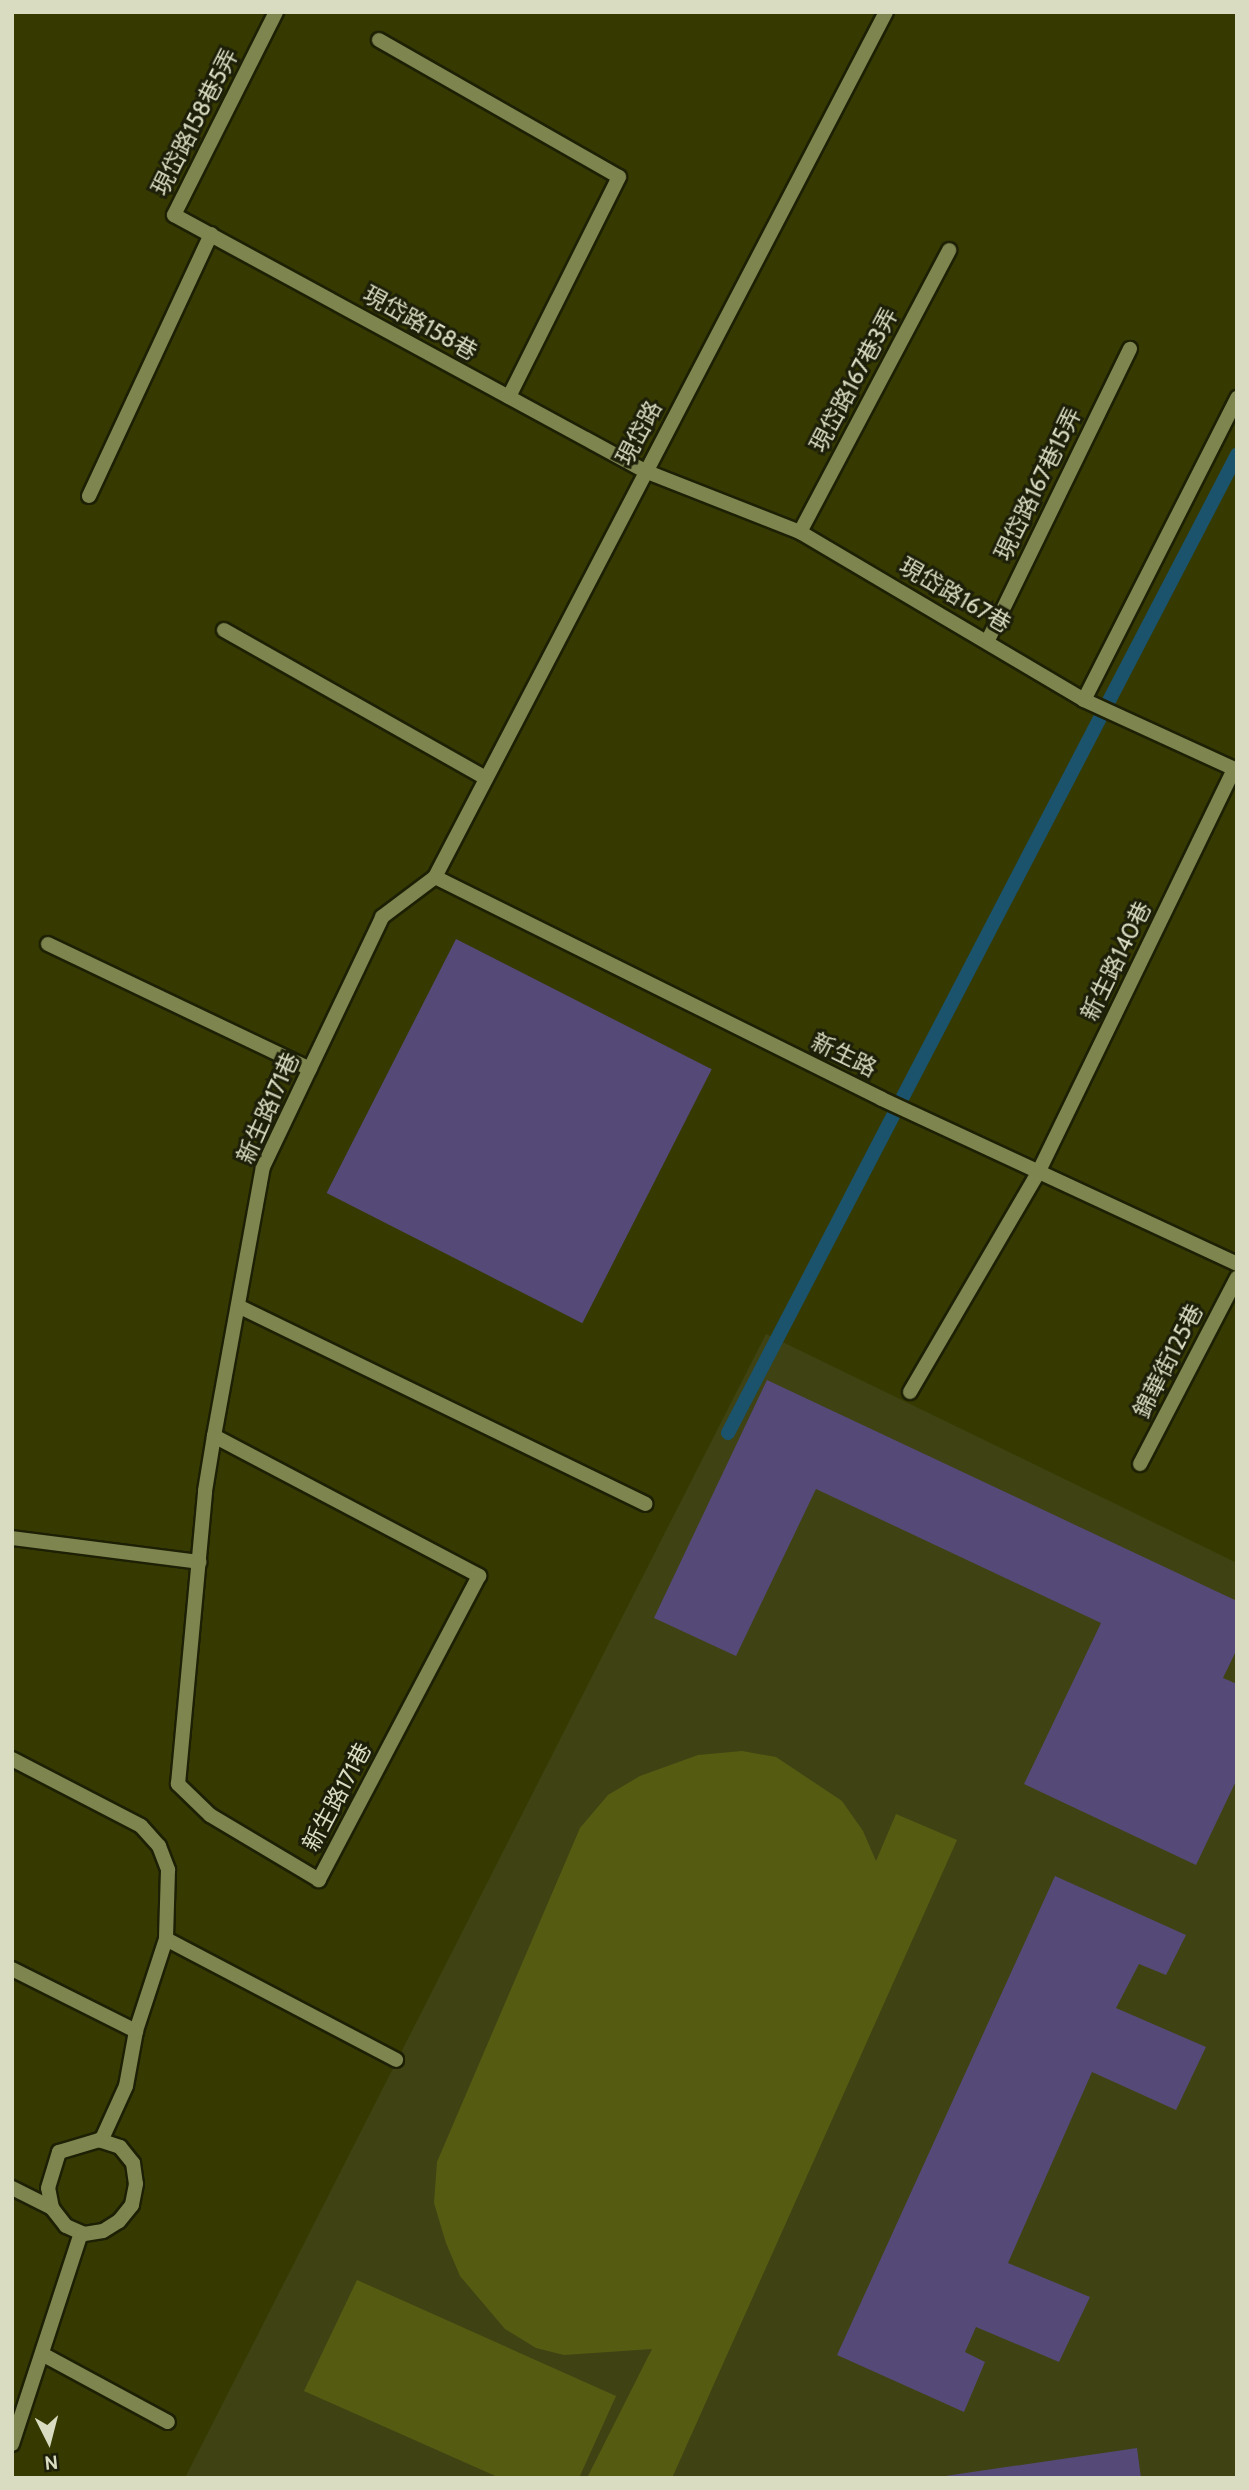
<!DOCTYPE html>
<meta charset="utf-8">
<style>
body{margin:0}
#map{position:relative;width:1249px;height:2490px;overflow:hidden;background:#363a00;font-family:Cabin,"Noto Sans TC",sans-serif}
div>[style]{position:absolute}
[style*='--x']{left:calc(var(--x)*1px);top:calc(var(--y)*1px);width:calc(var(--w)*1px);rotate:calc(var(--a)*1deg)}
.built>*{inset:0;background:#3f4313}
.green>*{inset:0;background:#565b12}
.stream>*{height:14px;margin:-7px;padding:0 7px;transform-origin:7px;border-radius:7px;background:#1b526c}
.building>*{inset:0;background:#544977;transform-origin:0 0}
.roads{filter:drop-shadow(2px 0 #1d2004) drop-shadow(-2px 0 #1d2004) drop-shadow(0 2px #1d2004) drop-shadow(0 -2px #1d2004)}
.lane>*{height:14px;margin:-7px;padding:0 7px;transform-origin:7px;border-radius:7px;background:#7f854f}
.street>*{height:14px;margin:-7px;padding:0 7px;transform-origin:7px;border-radius:7px;background:#7f854f}
span{translate:-50% -50%;white-space:nowrap;text-align:center;line-height:1.15;-webkit-text-stroke:6px #1d1f09;paint-order:stroke}
.street-label{font-size:23px;color:#d9dcc0}
.frame{position:absolute;inset:0;border:14px solid #d9dcc0;pointer-events:none}
.north{position:absolute;left:14px;top:2406px;width:70px;height:70px;-webkit-text-stroke:5px #1d1f09;paint-order:stroke;rotate:174deg;font-size:19px;font-weight:700;line-height:28px;text-align:center;color:#d9dcc0}
.north::after{content:'';display:block;margin:auto;width:24px;height:32px;background:#d9dcc0;clip-path:polygon(50% 0,100% 100%,50% 72%,0 100%)}
</style>
<div id="map">
<div class="built">
<div style="clip-path:polygon(766px 1334px,1237px 1563px,1237px 2478px,185px 2478px)"></div>
</div>
<div class="green">
<div style="clip-path:polygon(742px 1751px,776px 1757px,842px 1801px,863px 1831px,876px 1861px,896px 1814px,957px 1840px,672px 2478px,587px 2478px,652px 2349px,564px 2355px,536px 2348px,505px 2329px,460px 2276px,446px 2243px,434px 2203px,437px 2162px,580px 1828px,608px 1795px,640px 1776px,698px 1755px)"></div>
<div style="clip-path:polygon(357px 2280px,616px 2396px,579px 2478px,500px 2478px,304px 2391px)"></div>
</div>
<div class="stream">
<div style="--x:728;--y:1433;--w:1103;--a:-62.51"></div>
</div>
<div class="building">
<div style="left:456px;top:939px;width:287px;height:285px;rotate:27deg"></div>
<div style="clip-path:polygon(767px 1380px,1237px 1601px,1237px 1649px,1223px 1678px,1237px 1684px,1237px 1779px,1196px 1865px,1024px 1784px,1101px 1623px,816px 1489px,736px 1656px,654px 1618px)"></div>
<div style="clip-path:polygon(1055px 1876px,1186px 1935px,1166px 1975px,1139px 1964px,1116px 2008px,1206px 2047px,1176px 2110px,1092px 2072px,1008px 2263px,1090px 2297px,1059px 2362px,976px 2327px,965px 2352px,985px 2362px,964px 2412px,837px 2355px)"></div>
<div style="clip-path:polygon(1137px 2448px,1141px 2478px,945px 2478px,945px 2476px)"></div>
</div>
<div class="roads">
<div class="lane">
<div style="--x:276;--y:12;--w:227;--a:116.7"></div>
<div style="--x:174;--y:215;--w:536;--a:28.53"></div>
<div style="--x:645;--y:471;--w:167;--a:21.5"></div>
<div style="--x:800;--y:532;--w:330;--a:30.6"></div>
<div style="--x:1084;--y:700;--w:168;--a:24.6"></div>
<div style="--x:379;--y:40;--w:276;--a:29.7"></div>
<div style="--x:619;--y:177;--w:246;--a:116.6"></div>
<div style="--x:89;--y:496;--w:289;--a:-65"></div>
<div style="--x:800;--y:532;--w:319;--a:-62.1"></div>
<div style="--x:224;--y:630;--w:301;--a:29.5"></div>
<div style="--x:988;--y:640;--w:324;--a:-64"></div>
<div style="--x:1084;--y:700;--w:339;--a:-63.1"></div>
<div style="--x:48;--y:944;--w:290;--a:25.5"></div>
<div style="--x:238;--y:1306;--w:453;--a:25.9"></div>
<div style="--x:910;--y:1392;--w:254;--a:-59.7"></div>
<div style="--x:1038;--y:1173;--w:449;--a:-64.1"></div>
<div style="--x:214;--y:1436;--w:300;--a:27.8"></div>
<div style="--x:479;--y:1576;--w:344;--a:117.8"></div>
<div style="--x:319;--y:1880;--w:127;--a:-149.2"></div>
<div style="--x:210;--y:1815;--w:45;--a:-135.9"></div>
<div style="--x:178;--y:1784;--w:294;--a:-84.7"></div>
<div style="--x:205;--y:1491;--w:56;--a:-80.7"></div>
<div style="--x:214;--y:1436;--w:273;--a:-79.7"></div>
<div style="--x:263;--y:1167;--w:277;--a:-64.5"></div>
<div style="--x:382;--y:917;--w:66;--a:-37"></div>
<div style="--x:1140;--y:1464;--w:210;--a:-62.5"></div>
<div style="--x:12;--y:1538;--w:189;--a:7.3"></div>
<div style="--x:12;--y:1759;--w:145;--a:27.4"></div>
<div style="--x:141;--y:1826;--w:27;--a:48"></div>
<div style="--x:159;--y:1846;--w:26;--a:69"></div>
<div style="--x:168;--y:1870;--w:69;--a:91.7"></div>
<div style="--x:166;--y:1939;--w:97;--a:108.1"></div>
<div style="--x:136;--y:2031;--w:56;--a:100.3"></div>
<div style="--x:126;--y:2086;--w:60;--a:114.4"></div>
<div style="--x:166;--y:1939;--w:260;--a:27.7"></div>
<div style="--x:12;--y:1969;--w:139;--a:26.6"></div>
<div style="--x:99;--y:2140;--w:22;--a:18"></div>
<div style="--x:120;--y:2147;--w:21;--a:51"></div>
<div style="--x:133;--y:2163;--w:21;--a:82"></div>
<div style="--x:136;--y:2184;--w:21;--a:101"></div>
<div style="--x:132;--y:2205;--w:21;--a:129"></div>
<div style="--x:119;--y:2221;--w:19;--a:148"></div>
<div style="--x:103;--y:2231;--w:19;--a:171"></div>
<div style="--x:84;--y:2234;--w:20;--a:-156"></div>
<div style="--x:66;--y:2226;--w:23;--a:-128"></div>
<div style="--x:52;--y:2208;--w:20;--a:-101"></div>
<div style="--x:48;--y:2188;--w:38;--a:-73"></div>
<div style="--x:59;--y:2152;--w:42;--a:-16.7"></div>
<div style="--x:12;--y:2188;--w:45;--a:26.6"></div>
<div style="--x:42;--y:2354;--w:143;--a:28.4"></div>
<div style="--x:12;--y:2444;--w:222;--a:-71.9"></div>
</div>
<div class="street">
<div style="--x:886;--y:12;--w:976;--a:117.54"></div>
<div style="--x:435;--y:877;--w:499;--a:26.4"></div>
<div style="--x:882;--y:1099;--w:391;--a:24.9"></div>
</div>
</div>
<div class="street-label">
<span style="left:195px;top:122px;rotate:-63deg">現岱路158巷5弄</span>
<span style="left:420px;top:323px;rotate:29deg">現岱路158巷</span>
<span style="left:854px;top:380px;rotate:-62deg">現岱路167巷3弄</span>
<span style="left:639px;top:433px;rotate:-62deg">現岱路</span>
<span style="left:1038px;top:484px;rotate:-64deg">現岱路167巷15弄</span>
<span style="left:955px;top:595px;rotate:30deg">現岱路167巷</span>
<span style="left:1116px;top:961px;rotate:-64deg">新生路140巷</span>
<span style="left:844px;top:1055px;rotate:26deg">新生路</span>
<span style="left:268px;top:1108px;rotate:-66deg">新生路171巷</span>
<span style="left:1168px;top:1361px;rotate:-63deg">錦華街125巷</span>
<span style="left:337px;top:1797px;rotate:-62deg">新生路171巷</span>
</div>
<div class="frame"></div>
<div class="north">N</div>
</div>
